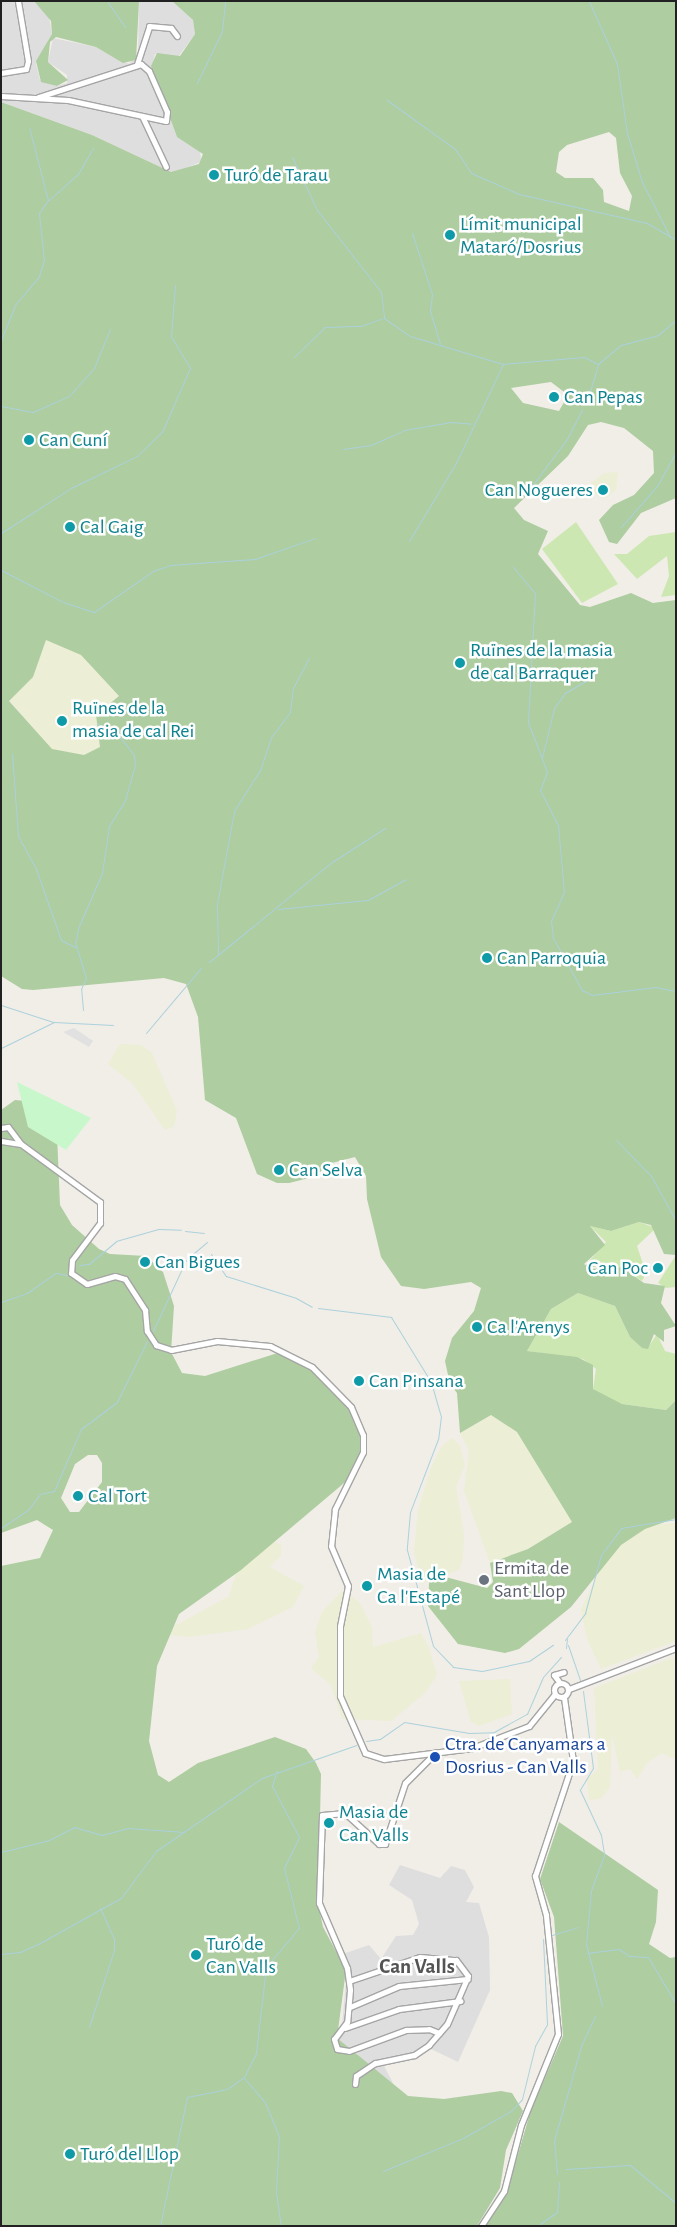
<!DOCTYPE html>
<meta charset="utf-8">
<style>
body{margin:0}
#map{position:relative;width:677px;height:2227px;overflow:hidden;background:#f1eee8;font-family:"Alegreya Sans",sans-serif}
div>[style]{position:absolute}
[style*='--x']{left:calc(var(--x)*1px);top:calc(var(--y)*1px);width:calc(var(--w)*1px);rotate:calc(var(--a)*1deg)}
.residential>*{inset:0;background:#dfdede}
.farmland>*{inset:0;background:#eceed5}
.grass>*{inset:0;background:#cde7b2}
.forest>*{inset:0;background:#aecda0}
.park>*{inset:0;background:#c9f7cc}
.parking>*{inset:0;background:#e1e1e1}
.stream>*{height:1px;margin:-0.5px;padding:0 0.5px;transform-origin:0.5px;border-radius:0.5px;background:#acd1db}
.roads{filter:drop-shadow(1px 0 #a5a5a5) drop-shadow(-1px 0 #a5a5a5) drop-shadow(0 1px #a5a5a5) drop-shadow(0 -1px #a5a5a5)}
.minor>*{height:5px;margin:-2.5px;padding:0 2.5px;transform-origin:2.5px;border-radius:2.5px;background:#fff}
.minor>.ring{margin:-2.5px;padding:0;box-sizing:content-box;background:none;border:5px solid #fff;border-radius:50%}
.dots>*{width:14px;height:14px;translate:-50% -50%;box-sizing:border-box;border:2px solid #fff;border-radius:50%}
span{translate:-50% -50%;white-space:nowrap;text-align:center;line-height:1.15;-webkit-text-stroke:5px #fff;paint-order:stroke}
.culture-label{font-size:20px;color:#0d838f}
.left{translate:0 -50%;text-align:left}
.right{translate:-100% -50%;text-align:right}
.worship-label{font-size:20px;color:#5b616d}
.transit-label{font-size:20px;color:#164399}
.neighbourhood-label{font-size:21px;color:#545454;font-weight:700}
.frame{position:absolute;inset:0;border:2px solid #212121;pointer-events:none}
</style>
<div id="map">
<div class="residential">
<div style="clip-path:polygon(1px 1px,34px 1px,49px 16px,52px 34px,36px 64px,40px 80px,57px 86px,67px 83px,67px 75px,48px 62px,53px 38px,96px 47px,129px 64px,138px 52px,139px 1px,172px 1px,193px 20px,195px 34px,178px 57px,155px 54px,152px 68px,177px 137px,200px 149px,201px 162px,173px 173px,92px 135px,1px 102px)"></div>
<div style="clip-path:polygon(400px 1865px,440px 1878px,451px 1866px,465px 1870px,474px 1887px,466px 1902px,479px 1903px,489px 1937px,490px 1990px,458px 2062px,431px 2049px,416px 2057px,383px 2064px,393px 2083px,364px 2089px,357px 2053px,342px 2055px,331px 2036px,342px 2025px,346px 1981px,337px 1956px,369px 1945px,381px 1959px,396px 1936px,413px 1935px,419px 1924px,412px 1900px,389px 1885px)"></div>
</div>
<div class="farmland">
<div style="clip-path:polygon(618px 472px,616px 490px,605px 498px,595px 495px,591px 483px,604px 473px)"></div>
<div style="clip-path:polygon(46px 640px,81px 655px,119px 696px,96px 715px,100px 747px,84px 755px,52px 750px,9px 700px,33px 677px)"></div>
<div style="clip-path:polygon(120px 1044px,141px 1045px,152px 1053px,177px 1111px,174px 1126px,165px 1130px,133px 1084px,108px 1064px)"></div>
<div style="clip-path:polygon(491px 1415px,517px 1432px,572px 1522px,528px 1549px,490px 1563px,464px 1491px,469px 1451px,460px 1433px)"></div>
<div style="clip-path:polygon(452px 1438px,460px 1445px,465px 1465px,456px 1487px,464px 1534px,463px 1558px,459px 1570px,422px 1583px,414px 1552px,418px 1510px,431px 1468px,441px 1447px)"></div>
<div style="clip-path:polygon(676px 1523px,676px 1641px,601px 1669px,587px 1639px,581px 1609px,611px 1547px,642px 1525px)"></div>
<div style="clip-path:polygon(267px 1537px,281px 1545px,281px 1555px,270px 1567px,304px 1586px,293px 1607px,248px 1629px,188px 1637px,160px 1634px,229px 1596px,239px 1565px)"></div>
<div style="clip-path:polygon(343px 1590px,360px 1603px,372px 1627px,373px 1647px,421px 1633px,429px 1648px,437px 1675px,425px 1693px,391px 1721px,342px 1719px,331px 1685px,311px 1668px,319px 1657px,315px 1632px,322px 1612px)"></div>
<div style="clip-path:polygon(674px 1657px,676px 1760px,662px 1753px,647px 1763px,637px 1779px,630px 1769px,620px 1772px,612px 1734px,610px 1787px,601px 1799px,589px 1800px,587px 1779px,598px 1769px,594px 1688px)"></div>
<div style="clip-path:polygon(510px 1679px,512px 1714px,479px 1726px,471px 1722px,459px 1681px)"></div>
</div>
<div class="grass">
<div style="clip-path:polygon(576px 522px,618px 584px,582px 603px,542px 549px)"></div>
<div style="clip-path:polygon(676px 532px,676px 595px,661px 597px,669px 576px,667px 556px,637px 579px,614px 554px,627px 554px,649px 536px)"></div>
<div style="clip-path:polygon(639px 1222px,656px 1228px,637px 1246px,646px 1273px,642px 1281px,621px 1267px,584px 1267px,606px 1242px,590px 1226px,611px 1231px)"></div>
<div style="clip-path:polygon(676px 1255px,676px 1287px,666px 1288px,658px 1283px)"></div>
<div style="clip-path:polygon(578px 1293px,615px 1306px,630px 1337px,642px 1348px,649px 1346px,657px 1334px,665px 1351px,676px 1354px,676px 1400px,666px 1410px,622px 1404px,602px 1396px,593px 1389px,596px 1369px,583px 1359px,527px 1351px,551px 1309px)"></div>
</div>
<div class="forest">
<div style="clip-path:polygon(34px 1px,139px 1px,136px 60px,123px 63px,96px 47px,56px 37px,50px 42px,48px 62px,68px 80px,57px 86px,41px 82px,36px 61px,52px 34px,51px 21px)"></div>
<div style="clip-path:polygon(evenodd,172px 1px,676px 1px,676px 498px,641px 513px,617px 544px,609px 542px,599px 520px,613px 505px,634px 495px,654px 473px,653px 451px,624px 428px,601px 422px,588px 425px,568px 456px,514px 508px,524px 520px,548px 531px,538px 554px,580px 605px,590px 607px,631px 593px,653px 603px,676px 600px,676px 1255px,664px 1254px,651px 1225px,639px 1222px,611px 1231px,590px 1226px,605px 1245px,584px 1264px,592px 1269px,621px 1267px,644px 1283px,665px 1286px,661px 1303px,676px 1326px,664px 1330px,664px 1342px,654px 1334px,648px 1349px,642px 1348px,630px 1337px,615px 1306px,578px 1293px,551px 1309px,527px 1351px,577px 1357px,593px 1365px,593px 1389px,622px 1404px,666px 1410px,676px 1400px,676px 1518px,645px 1529px,621px 1545px,571px 1607px,519px 1649px,505px 1653px,458px 1644px,428px 1606px,429px 1583px,438px 1575px,487px 1588px,493px 1582px,490px 1563px,528px 1549px,572px 1522px,517px 1432px,491px 1415px,460px 1433px,457px 1393px,450px 1384px,445px 1361px,452px 1338px,474px 1311px,481px 1288px,471px 1282px,424px 1289px,401px 1286px,381px 1257px,367px 1199px,366px 1176px,355px 1157px,332px 1163px,313px 1177px,289px 1183px,277px 1183px,257px 1174px,236px 1118px,205px 1100px,198px 1017px,186px 984px,164px 978px,33px 990px,22px 989px,1px 976px,1px 102px,92px 135px,171px 172px,199px 164px,203px 154px,177px 137px,151px 66px,157px 53px,180px 56px,195px 34px,193px 20px,172px 1px,609px 132px,616px 138px,620px 173px,632px 196px,629px 211px,604px 202px,603px 190px,593px 178px,565px 178px,556px 172px,559px 152px,567px 145px,609px 132px,172px 1px,551px 382px,568px 395px,559px 411px,523px 403px,511px 388px,551px 382px,172px 1px,46px 640px,81px 655px,119px 696px,96px 715px,100px 747px,84px 755px,52px 749px,9px 701px,33px 677px,46px 640px)"></div>
<div style="clip-path:polygon(evenodd,15px 1100px,26px 1101px,57px 1134px,60px 1205px,72px 1225px,99px 1249px,110px 1254px,146px 1256px,163px 1272px,174px 1306px,171px 1352px,182px 1373px,205px 1376px,284px 1351px,315px 1368px,361px 1423px,364px 1446px,350px 1478px,241px 1570px,179px 1614px,157px 1666px,149px 1741px,158px 1775px,169px 1782px,198px 1763px,275px 1737px,306px 1749px,316px 1763px,321px 1774px,318px 1904px,323px 1927px,346px 1970px,337px 2038px,408px 2096px,444px 2099px,501px 2091px,512px 2093px,523px 2111px,506px 2150px,500px 2188px,477px 2226px,1px 2226px,1px 1566px,40px 1558px,53px 1530px,37px 1520px,1px 1533px,1px 1110px,15px 1100px,88px 1455px,97px 1455px,102px 1463px,102px 1482px,79px 1512px,70px 1512px,61px 1498px,75px 1464px,88px 1455px)"></div>
<div style="clip-path:polygon(559px 1822px,658px 1890px,656px 1922px,649px 1944px,670px 1958px,676px 1957px,676px 2226px,486px 2226px,508px 2188px,531px 2110px,563px 2036px,554px 1917px,540px 1879px)"></div>
</div>
<div class="park">
<div style="clip-path:polygon(17px 1082px,91px 1118px,66px 1150px,28px 1127px)"></div>
</div>
<div class="parking">
<div style="clip-path:polygon(74px 1028px,93px 1041px,89px 1047px,63px 1032px)"></div>
</div>
<div class="stream">
<div style="--x:107;--y:1;--w:32;--a:55"></div>
<div style="--x:589;--y:1;--w:69;--a:66"></div>
<div style="--x:617;--y:64;--w:70;--a:81.8"></div>
<div style="--x:627;--y:133;--w:51;--a:73"></div>
<div style="--x:642;--y:182;--w:62;--a:63"></div>
<div style="--x:197;--y:83;--w:58;--a:-64.3"></div>
<div style="--x:222;--y:31;--w:30;--a:-84"></div>
<div style="--x:387;--y:100;--w:84;--a:35.8"></div>
<div style="--x:455;--y:149;--w:29;--a:56"></div>
<div style="--x:471;--y:173;--w:52;--a:23.6"></div>
<div style="--x:519;--y:194;--w:131;--a:12.8"></div>
<div style="--x:647;--y:223;--w:34;--a:30"></div>
<div style="--x:292;--y:157;--w:59;--a:64.7"></div>
<div style="--x:317;--y:210;--w:104;--a:52"></div>
<div style="--x:381;--y:292;--w:26;--a:83"></div>
<div style="--x:384;--y:318;--w:32;--a:35"></div>
<div style="--x:410;--y:336;--w:97;--a:16.8"></div>
<div style="--x:503;--y:364;--w:81;--a:-4.9"></div>
<div style="--x:584;--y:357;--w:16;--a:27"></div>
<div style="--x:598;--y:364;--w:30;--a:-40"></div>
<div style="--x:621;--y:345;--w:38;--a:-15"></div>
<div style="--x:658;--y:335;--w:23;--a:-40"></div>
<div style="--x:49;--y:200;--w:39;--a:-42"></div>
<div style="--x:78;--y:174;--w:30;--a:-60"></div>
<div style="--x:412;--y:233;--w:64;--a:71.8"></div>
<div style="--x:432;--y:294;--w:17;--a:97"></div>
<div style="--x:430;--y:311;--w:34;--a:73"></div>
<div style="--x:1;--y:340;--w:38;--a:-68"></div>
<div style="--x:15;--y:305;--w:38;--a:-50"></div>
<div style="--x:39;--y:276;--w:17;--a:-73"></div>
<div style="--x:44;--y:260;--w:47;--a:-96.1"></div>
<div style="--x:39;--y:213;--w:16;--a:-55"></div>
<div style="--x:48;--y:200;--w:75;--a:-104.6"></div>
<div style="--x:294;--y:357;--w:43;--a:-44.1"></div>
<div style="--x:325;--y:327;--w:36;--a:-2"></div>
<div style="--x:361;--y:326;--w:23;--a:-20"></div>
<div style="--x:587;--y:401;--w:39;--a:-73"></div>
<div style="--x:1;--y:406;--w:33;--a:11"></div>
<div style="--x:33;--y:412;--w:39;--a:-24"></div>
<div style="--x:69;--y:396;--w:38;--a:-48"></div>
<div style="--x:94;--y:368;--w:42;--a:-67.7"></div>
<div style="--x:343;--y:449;--w:28;--a:-8"></div>
<div style="--x:371;--y:445;--w:36;--a:-24"></div>
<div style="--x:404;--y:430;--w:48;--a:-9.7"></div>
<div style="--x:451;--y:422;--w:21;--a:5"></div>
<div style="--x:525;--y:495;--w:70;--a:-53.1"></div>
<div style="--x:567;--y:439;--w:33;--a:-63"></div>
<div style="--x:621;--y:527;--w:55;--a:-48.7"></div>
<div style="--x:657;--y:486;--w:39;--a:-61"></div>
<div style="--x:1;--y:533;--w:83;--a:-32.7"></div>
<div style="--x:71;--y:488;--w:73;--a:-25.9"></div>
<div style="--x:137;--y:456;--w:35;--a:-44"></div>
<div style="--x:162;--y:432;--w:70;--a:-66.4"></div>
<div style="--x:190;--y:368;--w:37;--a:-121"></div>
<div style="--x:171;--y:336;--w:51;--a:-85.5"></div>
<div style="--x:409;--y:541;--w:91;--a:-58.9"></div>
<div style="--x:456;--y:463;--w:110;--a:-64.6"></div>
<div style="--x:513;--y:567;--w:34;--a:50"></div>
<div style="--x:535;--y:593;--w:129;--a:93.1"></div>
<div style="--x:528;--y:722;--w:53;--a:69.2"></div>
<div style="--x:547;--y:772;--w:19;--a:111"></div>
<div style="--x:540;--y:790;--w:39;--a:63"></div>
<div style="--x:558;--y:825;--w:67;--a:84.9"></div>
<div style="--x:564;--y:892;--w:32;--a:114"></div>
<div style="--x:551;--y:921;--w:17;--a:83"></div>
<div style="--x:553;--y:938;--w:60;--a:60.9"></div>
<div style="--x:582;--y:990;--w:11;--a:27"></div>
<div style="--x:592;--y:995;--w:64;--a:-7.2"></div>
<div style="--x:655;--y:987;--w:21;--a:11"></div>
<div style="--x:1;--y:570;--w:70;--a:27.3"></div>
<div style="--x:63;--y:602;--w:33;--a:18"></div>
<div style="--x:94;--y:612;--w:72;--a:-34.8"></div>
<div style="--x:153;--y:571;--w:18;--a:-19"></div>
<div style="--x:170;--y:565;--w:85;--a:-4"></div>
<div style="--x:255;--y:559;--w:64;--a:-19.3"></div>
<div style="--x:12;--y:754;--w:82;--a:85.8"></div>
<div style="--x:18;--y:836;--w:38;--a:61"></div>
<div style="--x:36;--y:869;--w:75;--a:70.6"></div>
<div style="--x:61;--y:940;--w:16;--a:27"></div>
<div style="--x:542;--y:758;--w:51;--a:-76.5"></div>
<div style="--x:554;--y:708;--w:19;--a:-54"></div>
<div style="--x:565;--y:693;--w:24;--a:-30"></div>
<div style="--x:278;--y:909;--w:90;--a:-5.7"></div>
<div style="--x:368;--y:900;--w:43;--a:-28.9"></div>
<div style="--x:219;--y:954;--w:146;--a:-39.2"></div>
<div style="--x:332;--y:862;--w:63;--a:-32.7"></div>
<div style="--x:209;--y:962;--w:11;--a:-38"></div>
<div style="--x:218;--y:955;--w:51;--a:-91.1"></div>
<div style="--x:217;--y:904;--w:95;--a:-79.6"></div>
<div style="--x:234;--y:811;--w:49;--a:-57.6"></div>
<div style="--x:260;--y:770;--w:36;--a:-71"></div>
<div style="--x:272;--y:736;--w:30;--a:-53"></div>
<div style="--x:290;--y:712;--w:24;--a:-83"></div>
<div style="--x:293;--y:688;--w:34;--a:-62"></div>
<div style="--x:1;--y:1005;--w:55;--a:18.1"></div>
<div style="--x:83;--y:1010;--w:21;--a:-95"></div>
<div style="--x:81;--y:989;--w:12;--a:-66"></div>
<div style="--x:86;--y:978;--w:37;--a:-107"></div>
<div style="--x:75;--y:943;--w:17;--a:-77"></div>
<div style="--x:79;--y:926;--w:58;--a:-66.5"></div>
<div style="--x:102;--y:873;--w:48;--a:-81.5"></div>
<div style="--x:109;--y:826;--w:31;--a:-58"></div>
<div style="--x:125;--y:800;--w:35;--a:-74"></div>
<div style="--x:135;--y:766;--w:11;--a:-95"></div>
<div style="--x:134;--y:755;--w:23;--a:-128"></div>
<div style="--x:120;--y:737;--w:27;--a:-149"></div>
<div style="--x:146;--y:1033;--w:85;--a:-49.8"></div>
<div style="--x:1;--y:1048;--w:59;--a:-26.1"></div>
<div style="--x:54;--y:1022;--w:59;--a:2.9"></div>
<div style="--x:616;--y:1140;--w:50;--a:45.8"></div>
<div style="--x:651;--y:1176;--w:51;--a:60.9"></div>
<div style="--x:185;--y:1231;--w:19;--a:6"></div>
<div style="--x:211;--y:1254;--w:27;--a:56"></div>
<div style="--x:226;--y:1276;--w:73;--a:17.4"></div>
<div style="--x:296;--y:1298;--w:18;--a:29"></div>
<div style="--x:188;--y:1258;--w:25;--a:-40"></div>
<div style="--x:79;--y:1265;--w:10;--a:-6"></div>
<div style="--x:89;--y:1264;--w:35;--a:-40"></div>
<div style="--x:116;--y:1241;--w:44;--a:-15.9"></div>
<div style="--x:158;--y:1229;--w:23;--a:2"></div>
<div style="--x:1;--y:1302;--w:28;--a:-19"></div>
<div style="--x:27;--y:1293;--w:35;--a:-35"></div>
<div style="--x:56;--y:1273;--w:11;--a:10"></div>
<div style="--x:318;--y:1308;--w:74;--a:7"></div>
<div style="--x:391;--y:1317;--w:76;--a:58.4"></div>
<div style="--x:431;--y:1382;--w:35;--a:74"></div>
<div style="--x:441;--y:1416;--w:23;--a:97"></div>
<div style="--x:438;--y:1439;--w:78;--a:111"></div>
<div style="--x:410;--y:1512;--w:38;--a:95"></div>
<div style="--x:407;--y:1550;--w:99;--a:74.8"></div>
<div style="--x:433;--y:1646;--w:29;--a:46"></div>
<div style="--x:453;--y:1667;--w:29;--a:8"></div>
<div style="--x:482;--y:1671;--w:48;--a:-12"></div>
<div style="--x:529;--y:1661;--w:29;--a:-34"></div>
<div style="--x:153;--y:1331;--w:78;--a:-65.1"></div>
<div style="--x:1;--y:1528;--w:32;--a:-34"></div>
<div style="--x:28;--y:1510;--w:20;--a:-53"></div>
<div style="--x:40;--y:1494;--w:14;--a:-12"></div>
<div style="--x:54;--y:1491;--w:68;--a:-66.5"></div>
<div style="--x:81;--y:1429;--w:45;--a:-36.9"></div>
<div style="--x:117;--y:1402;--w:68;--a:-63.8"></div>
<div style="--x:565;--y:1640;--w:34;--a:-53"></div>
<div style="--x:585;--y:1613;--w:60;--a:-74.6"></div>
<div style="--x:601;--y:1555;--w:34;--a:-53"></div>
<div style="--x:621;--y:1528;--w:56;--a:-9.3"></div>
<div style="--x:568;--y:1645;--w:39;--a:71"></div>
<div style="--x:566;--y:1648;--w:9;--a:-84"></div>
<div style="--x:583;--y:1691;--w:78;--a:82.6"></div>
<div style="--x:593;--y:1768;--w:26;--a:121"></div>
<div style="--x:580;--y:1790;--w:50;--a:65"></div>
<div style="--x:601;--y:1835;--w:20;--a:81"></div>
<div style="--x:604;--y:1855;--w:37;--a:110"></div>
<div style="--x:591;--y:1890;--w:54;--a:95.3"></div>
<div style="--x:586;--y:1944;--w:64;--a:75.5"></div>
<div style="--x:366;--y:1741;--w:14;--a:-8"></div>
<div style="--x:380;--y:1739;--w:29;--a:-35"></div>
<div style="--x:404;--y:1722;--w:66;--a:9.6"></div>
<div style="--x:469;--y:1733;--w:25;--a:-2"></div>
<div style="--x:494;--y:1732;--w:38;--a:-29"></div>
<div style="--x:527;--y:1714;--w:40;--a:-66.6"></div>
<div style="--x:543;--y:1677;--w:27;--a:-48"></div>
<div style="--x:1;--y:1852;--w:49;--a:-14"></div>
<div style="--x:49;--y:1840;--w:28;--a:-27"></div>
<div style="--x:74;--y:1827;--w:29;--a:16"></div>
<div style="--x:102;--y:1835;--w:27;--a:-15"></div>
<div style="--x:128;--y:1828;--w:56;--a:4.1"></div>
<div style="--x:552;--y:1935;--w:27;--a:-17"></div>
<div style="--x:587;--y:1953;--w:32;--a:-7"></div>
<div style="--x:619;--y:1949;--w:12;--a:35"></div>
<div style="--x:629;--y:1956;--w:19;--a:3"></div>
<div style="--x:648;--y:1957;--w:55;--a:59.2"></div>
<div style="--x:1;--y:1954;--w:19;--a:-6"></div>
<div style="--x:20;--y:1952;--w:22;--a:-24"></div>
<div style="--x:40;--y:1943;--w:93;--a:-29.1"></div>
<div style="--x:121;--y:1898;--w:59;--a:-53.3"></div>
<div style="--x:156;--y:1851;--w:129;--a:-34.6"></div>
<div style="--x:262;--y:1778;--w:100;--a:-19.3"></div>
<div style="--x:89;--y:2027;--w:81;--a:-72"></div>
<div style="--x:114;--y:1950;--w:11;--a:-90"></div>
<div style="--x:114;--y:1939;--w:34;--a:-114"></div>
<div style="--x:244;--y:2078;--w:32;--a:49"></div>
<div style="--x:265;--y:2102;--w:37;--a:68"></div>
<div style="--x:279;--y:2136;--w:56;--a:93.1"></div>
<div style="--x:276;--y:2192;--w:34;--a:82"></div>
<div style="--x:566;--y:2169;--w:64;--a:-3.6"></div>
<div style="--x:630;--y:2165;--w:60;--a:39.6"></div>
<div style="--x:383;--y:2171;--w:87;--a:-22.4"></div>
<div style="--x:463;--y:2138;--w:55;--a:-29.4"></div>
<div style="--x:511;--y:2111;--w:16;--a:-47"></div>
<div style="--x:522;--y:2099;--w:55;--a:-76.2"></div>
<div style="--x:535;--y:2046;--w:25;--a:-61"></div>
<div style="--x:547;--y:2024;--w:85;--a:-92.7"></div>
<div style="--x:557;--y:2174;--w:33;--a:-95"></div>
<div style="--x:554;--y:2141;--w:99;--a:-74.1"></div>
<div style="--x:581;--y:2046;--w:33;--a:-65"></div>
<div style="--x:160;--y:2226;--w:132;--a:-78.2"></div>
<div style="--x:187;--y:2097;--w:41;--a:-11.3"></div>
<div style="--x:227;--y:2089;--w:21;--a:-35"></div>
<div style="--x:244;--y:2077;--w:27;--a:-63"></div>
<div style="--x:256;--y:2053;--w:87;--a:-83.4"></div>
<div style="--x:266;--y:1967;--w:51;--a:-49.8"></div>
<div style="--x:299;--y:1928;--w:62;--a:-104"></div>
<div style="--x:284;--y:1868;--w:34;--a:-64"></div>
<div style="--x:299;--y:1837;--w:58;--a:-117.9"></div>
<div style="--x:272;--y:1786;--w:16;--a:-72"></div>
<div style="--x:524;--y:2226;--w:2;--a:-27"></div>
<div style="--x:537;--y:2226;--w:24;--a:-35"></div>
<div style="--x:557;--y:2212;--w:30;--a:-86"></div>
</div>
<div class="roads">
<div class="minor">
<div style="--x:137;--y:64;--w:40;--a:-72"></div>
<div style="--x:149;--y:26;--w:22;--a:5"></div>
<div style="--x:171;--y:28;--w:10;--a:53"></div>
<div style="--x:1;--y:73;--w:25;--a:-9"></div>
<div style="--x:26;--y:69;--w:8;--a:-76"></div>
<div style="--x:28;--y:61;--w:61;--a:-99.5"></div>
<div style="--x:1;--y:96;--w:67;--a:3.4"></div>
<div style="--x:68;--y:100;--w:100;--a:12.1"></div>
<div style="--x:166;--y:121;--w:9;--a:-84"></div>
<div style="--x:167;--y:112;--w:45;--a:-113.7"></div>
<div style="--x:149;--y:71;--w:11;--a:-139"></div>
<div style="--x:141;--y:64;--w:108;--a:162.2"></div>
<div style="--x:142;--y:116;--w:56;--a:64.8"></div>
<div style="--x:1;--y:1128;--w:7;--a:-8"></div>
<div style="--x:8;--y:1127;--w:21;--a:53"></div>
<div style="--x:1;--y:1141;--w:20;--a:9"></div>
<div style="--x:21;--y:1144;--w:98;--a:36.3"></div>
<div style="--x:100;--y:1202;--w:21;--a:90"></div>
<div style="--x:100;--y:1223;--w:46;--a:127.1"></div>
<div style="--x:72;--y:1260;--w:13;--a:94"></div>
<div style="--x:71;--y:1273;--w:19;--a:35"></div>
<div style="--x:87;--y:1284;--w:29;--a:-16"></div>
<div style="--x:115;--y:1276;--w:10;--a:17"></div>
<div style="--x:125;--y:1279;--w:37;--a:57"></div>
<div style="--x:145;--y:1310;--w:21;--a:85"></div>
<div style="--x:147;--y:1331;--w:17;--a:57"></div>
<div style="--x:156;--y:1345;--w:16;--a:18"></div>
<div style="--x:171;--y:1350;--w:47;--a:-11.1"></div>
<div style="--x:217;--y:1341;--w:53;--a:5.4"></div>
<div style="--x:270;--y:1346;--w:47;--a:26.6"></div>
<div style="--x:312;--y:1367;--w:56;--a:45.7"></div>
<div style="--x:351;--y:1407;--w:30;--a:67"></div>
<div style="--x:363;--y:1435;--w:17;--a:90"></div>
<div style="--x:363;--y:1452;--w:64;--a:116.2"></div>
<div style="--x:335;--y:1509;--w:37;--a:96"></div>
<div style="--x:331;--y:1546;--w:43;--a:67"></div>
<div style="--x:348;--y:1586;--w:41;--a:101.3"></div>
<div style="--x:340;--y:1626;--w:70;--a:90"></div>
<div style="--x:340;--y:1696;--w:62;--a:66.3"></div>
<div style="--x:365;--y:1753;--w:20;--a:18"></div>
<div style="--x:384;--y:1759;--w:89;--a:-7.1"></div>
<div style="--x:472;--y:1748;--w:61;--a:-21.1"></div>
<div style="--x:529;--y:1726;--w:41;--a:-50.9"></div>
<div class="ring" style="left:554px;top:1683px;width:9px;height:9px"></div>
<div style="--x:560;--y:1683;--w:10;--a:-127"></div>
<div style="--x:554;--y:1675;--w:10;--a:-17"></div>
<div style="--x:569;--y:1689;--w:115;--a:-21"></div>
<div style="--x:432;--y:1756;--w:38;--a:135"></div>
<div style="--x:405;--y:1783;--w:64;--a:108.2"></div>
<div style="--x:385;--y:1844;--w:6;--a:180"></div>
<div style="--x:379;--y:1844;--w:46;--a:-137.6"></div>
<div style="--x:345;--y:1813;--w:23;--a:175"></div>
<div style="--x:322;--y:1815;--w:88;--a:92"></div>
<div style="--x:319;--y:1903;--w:71;--a:66.7"></div>
<div style="--x:347;--y:1968;--w:22;--a:82"></div>
<div style="--x:350;--y:1990;--w:32;--a:95"></div>
<div style="--x:347;--y:2022;--w:21;--a:127"></div>
<div style="--x:334;--y:2039;--w:10;--a:73"></div>
<div style="--x:337;--y:2049;--w:12;--a:9"></div>
<div style="--x:349;--y:2051;--w:61;--a:-20.2"></div>
<div style="--x:406;--y:2030;--w:23;--a:-2"></div>
<div style="--x:429;--y:2029;--w:11;--a:22"></div>
<div style="--x:349;--y:1981;--w:75;--a:-18.7"></div>
<div style="--x:420;--y:1957;--w:36;--a:5"></div>
<div style="--x:456;--y:1960;--w:20;--a:53"></div>
<div style="--x:468;--y:1976;--w:52;--a:113.6"></div>
<div style="--x:447;--y:2024;--w:28;--a:131"></div>
<div style="--x:429;--y:2045;--w:18;--a:146"></div>
<div style="--x:414;--y:2055;--w:40;--a:168"></div>
<div style="--x:375;--y:2063;--w:23;--a:146"></div>
<div style="--x:356;--y:2076;--w:8;--a:97"></div>
<div style="--x:350;--y:2007;--w:53;--a:-23.2"></div>
<div style="--x:399;--y:1986;--w:69;--a:-5.8"></div>
<div style="--x:345;--y:2028;--w:57;--a:-19.4"></div>
<div style="--x:399;--y:2009;--w:62;--a:-7.5"></div>
<div style="--x:481;--y:2226;--w:42;--a:-56.7"></div>
<div style="--x:504;--y:2191;--w:68;--a:-75.6"></div>
<div style="--x:521;--y:2125;--w:98;--a:-67.9"></div>
<div style="--x:558;--y:2034;--w:120;--a:-95.8"></div>
<div style="--x:546;--y:1915;--w:41;--a:-105.8"></div>
<div style="--x:535;--y:1876;--w:121;--a:-71.7"></div>
<div style="--x:573;--y:1761;--w:64;--a:-98.1"></div>
</div>
</div>
<div class="dots">
<div style="left:214px;top:175px;background:#0f9aa8"></div>
<div style="left:450px;top:235px;background:#0f9aa8"></div>
<div style="left:554px;top:397px;background:#0f9aa8"></div>
<div style="left:29px;top:440px;background:#0f9aa8"></div>
<div style="left:603px;top:490px;background:#0f9aa8"></div>
<div style="left:70px;top:527px;background:#0f9aa8"></div>
<div style="left:460px;top:663px;background:#0f9aa8"></div>
<div style="left:62px;top:721px;background:#0f9aa8"></div>
<div style="left:487px;top:958px;background:#0f9aa8"></div>
<div style="left:279px;top:1170px;background:#0f9aa8"></div>
<div style="left:145px;top:1262px;background:#0f9aa8"></div>
<div style="left:658px;top:1268px;background:#0f9aa8"></div>
<div style="left:477px;top:1327px;background:#0f9aa8"></div>
<div style="left:359px;top:1381px;background:#0f9aa8"></div>
<div style="left:78px;top:1496px;background:#0f9aa8"></div>
<div style="left:484px;top:1580px;background:#6b7280"></div>
<div style="left:367px;top:1586px;background:#0f9aa8"></div>
<div style="left:435px;top:1757px;background:#1a4fb4"></div>
<div style="left:329px;top:1823px;background:#0f9aa8"></div>
<div style="left:196px;top:1955px;background:#0f9aa8"></div>
<div style="left:70px;top:2154px;background:#0f9aa8"></div>
</div>
<div class="culture-label">
<span class="left" style="left:224px;top:175px">Turó de Tarau</span>
<span class="left" style="left:460px;top:236px">Límit municipal<br>Mataró/Dosrius</span>
<span class="left" style="left:564px;top:397px">Can Pepas</span>
<span class="left" style="left:39px;top:440px">Can Cuní</span>
<span class="right" style="left:593px;top:490px">Can Nogueres</span>
<span class="left" style="left:80px;top:527px">Cal Gaig</span>
<span class="left" style="left:470px;top:662px">Ruïnes de la masia<br>de cal Barraquer</span>
<span class="left" style="left:72px;top:720px">Ruïnes de la<br>masia de cal Rei</span>
<span class="left" style="left:497px;top:958px">Can Parroquia</span>
<span class="left" style="left:289px;top:1170px">Can Selva</span>
<span class="left" style="left:155px;top:1262px">Can Bigues</span>
<span class="right" style="left:648px;top:1268px">Can Poc</span>
<span class="left" style="left:487px;top:1327px">Ca l'Arenys</span>
<span class="left" style="left:369px;top:1381px">Can Pinsana</span>
<span class="left" style="left:88px;top:1496px">Cal Tort</span>
<span class="left" style="left:377px;top:1586px">Masia de<br>Ca l'Estapé</span>
<span class="left" style="left:339px;top:1824px">Masia de<br>Can Valls</span>
<span class="left" style="left:206px;top:1956px">Turó de<br>Can Valls</span>
<span class="left" style="left:80px;top:2154px">Turó del Llop</span>
</div>
<div class="worship-label">
<span class="left" style="left:494px;top:1580px">Ermita de<br>Sant Llop</span>
</div>
<div class="transit-label">
<span class="left" style="left:445px;top:1756px">Ctra. de Canyamars a<br>Dosrius - Can Valls</span>
</div>
<div class="neighbourhood-label">
<span style="left:417px;top:1967px">Can Valls</span>
</div>
<div class="frame"></div>
</div>
